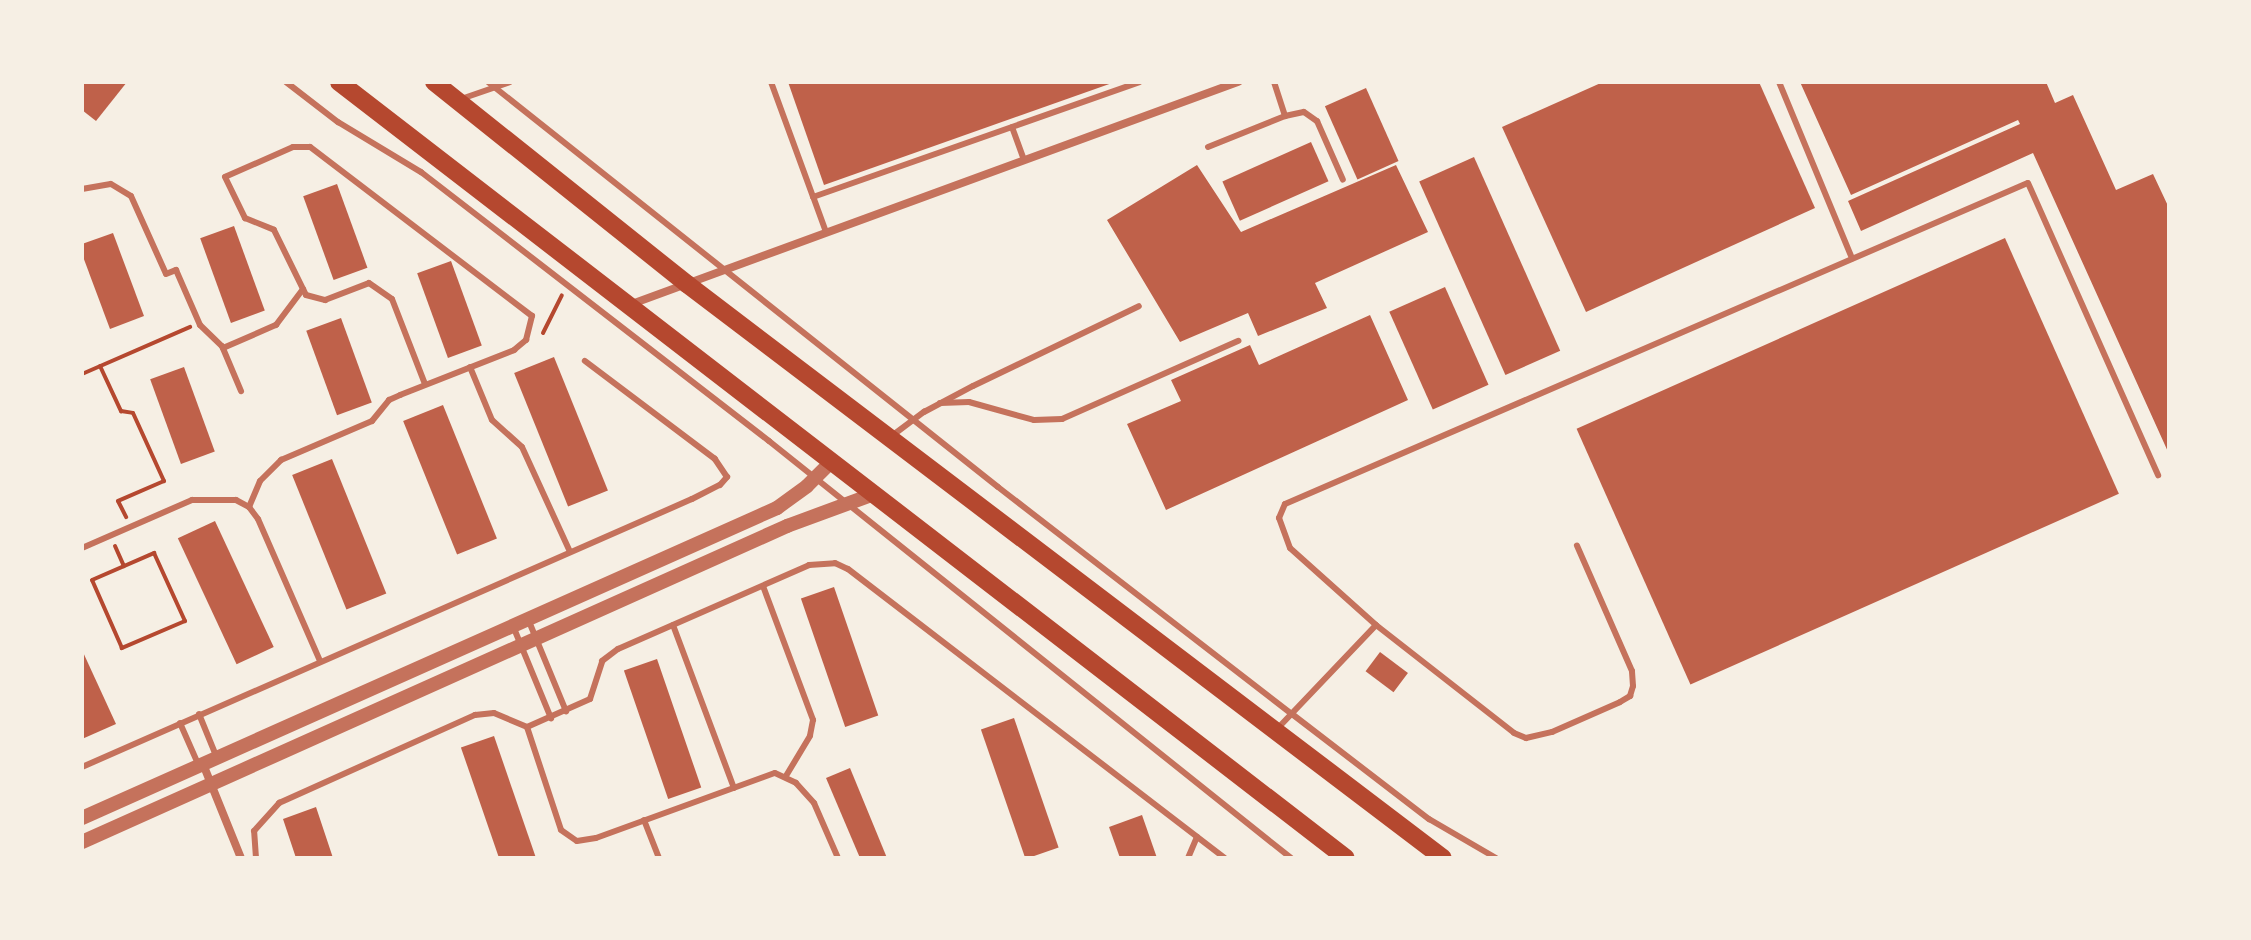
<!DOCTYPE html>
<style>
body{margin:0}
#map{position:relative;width:2251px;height:940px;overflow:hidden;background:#f6efe4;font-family:Inter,sans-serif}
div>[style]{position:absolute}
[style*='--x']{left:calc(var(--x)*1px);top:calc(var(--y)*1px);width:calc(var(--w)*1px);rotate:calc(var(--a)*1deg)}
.building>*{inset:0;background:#bf614a;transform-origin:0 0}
.path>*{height:4px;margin:-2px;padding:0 2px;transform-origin:2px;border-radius:2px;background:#b5482f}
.service>*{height:6px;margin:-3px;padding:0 3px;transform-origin:3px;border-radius:3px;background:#c5725c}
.minor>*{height:8px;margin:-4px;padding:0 4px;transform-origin:4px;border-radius:4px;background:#c5725c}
.tertiary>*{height:14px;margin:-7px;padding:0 7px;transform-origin:7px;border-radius:7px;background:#c5725c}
.primary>*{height:18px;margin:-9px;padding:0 9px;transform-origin:9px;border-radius:9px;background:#b5482f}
span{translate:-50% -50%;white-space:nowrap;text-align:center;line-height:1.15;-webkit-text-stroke:6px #f6efe4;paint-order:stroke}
.frame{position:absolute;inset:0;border:84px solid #f6efe4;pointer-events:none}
</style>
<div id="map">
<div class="building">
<div style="clip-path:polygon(82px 82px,127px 82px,96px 121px,82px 110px)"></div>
<div style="clip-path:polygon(788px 82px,1115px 82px,824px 185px)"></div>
<div style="clip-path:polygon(1603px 82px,1759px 82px,1815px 208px,1586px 312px,1502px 127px)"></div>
<div style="clip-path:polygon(1800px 82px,2046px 82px,2055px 103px,2073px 95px,2116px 190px,2153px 174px,2169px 208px,2169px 454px,2033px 153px,1861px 231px,1848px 201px,2020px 124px,2018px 120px,1851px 195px)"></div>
<div style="left:1366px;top:88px;width:80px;height:45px;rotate:66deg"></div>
<div style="left:1311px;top:142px;width:43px;height:97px;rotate:66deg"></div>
<div style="left:1474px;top:157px;width:212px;height:60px;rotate:66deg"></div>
<div style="clip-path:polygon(1197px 165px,1241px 232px,1396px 165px,1428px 232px,1315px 283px,1327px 308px,1258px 336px,1248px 313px,1180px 342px,1107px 220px)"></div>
<div style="left:337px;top:184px;width:89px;height:36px;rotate:70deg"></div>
<div style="left:234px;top:226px;width:90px;height:36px;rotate:70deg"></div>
<div style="clip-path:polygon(113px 233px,144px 316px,110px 329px,82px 254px,82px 244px)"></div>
<div style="left:2005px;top:238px;width:280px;height:469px;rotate:66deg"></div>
<div style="left:451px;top:261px;width:90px;height:36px;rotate:70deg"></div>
<div style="left:1445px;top:287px;width:107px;height:61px;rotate:66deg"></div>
<div style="clip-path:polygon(1370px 315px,1408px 400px,1166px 510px,1127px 424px,1181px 401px,1171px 380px,1250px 345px,1259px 365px)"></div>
<div style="left:341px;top:318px;width:90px;height:37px;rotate:70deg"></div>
<div style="left:554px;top:357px;width:144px;height:43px;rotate:68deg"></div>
<div style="left:184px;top:367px;width:90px;height:36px;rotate:70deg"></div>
<div style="left:443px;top:405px;width:144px;height:43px;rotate:68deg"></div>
<div style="left:332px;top:459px;width:145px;height:43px;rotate:68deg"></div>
<div style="left:215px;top:521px;width:139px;height:41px;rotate:65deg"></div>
<div style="left:834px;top:587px;width:136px;height:35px;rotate:71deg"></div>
<div style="clip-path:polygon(82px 650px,116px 724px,82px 739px)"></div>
<div style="left:1380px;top:652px;width:35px;height:24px;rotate:37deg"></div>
<div style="left:657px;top:659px;width:136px;height:35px;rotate:71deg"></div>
<div style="left:1014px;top:718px;width:137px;height:35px;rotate:71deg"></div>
<div style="left:494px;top:736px;width:129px;height:35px;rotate:71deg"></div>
<div style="clip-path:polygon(850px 768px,887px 858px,860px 858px,826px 778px)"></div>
<div style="clip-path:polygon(316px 807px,333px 858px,296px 858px,283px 819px)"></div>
<div style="clip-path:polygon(1142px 815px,1157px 858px,1120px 858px,1109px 827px)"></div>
</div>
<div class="path">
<div style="--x:543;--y:333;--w:42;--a:-63.4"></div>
<div style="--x:100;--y:366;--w:50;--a:65"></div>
<div style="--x:121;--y:411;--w:12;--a:9"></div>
<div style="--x:133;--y:413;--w:75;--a:65.5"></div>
<div style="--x:164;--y:481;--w:50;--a:156.5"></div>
<div style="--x:118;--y:501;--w:18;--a:63"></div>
<div style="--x:82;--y:374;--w:118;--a:-23.5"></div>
<div style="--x:115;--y:546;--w:22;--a:66"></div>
<div style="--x:154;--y:553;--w:75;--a:65.5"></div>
<div style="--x:185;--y:621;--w:69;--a:156.8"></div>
<div style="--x:122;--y:648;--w:74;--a:-113.8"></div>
<div style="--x:92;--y:580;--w:68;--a:-23.5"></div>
</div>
<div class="service">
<div style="--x:286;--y:82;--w:66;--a:37.6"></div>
<div style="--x:338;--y:122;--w:97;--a:31.1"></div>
<div style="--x:421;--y:172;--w:440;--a:37.7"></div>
<div style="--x:769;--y:441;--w:668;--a:38.62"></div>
<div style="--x:488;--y:82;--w:651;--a:38.45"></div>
<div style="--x:998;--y:487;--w:371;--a:37.7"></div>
<div style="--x:1292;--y:714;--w:173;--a:37.5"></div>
<div style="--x:1429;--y:819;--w:78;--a:30.2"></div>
<div style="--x:771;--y:82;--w:122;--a:69.9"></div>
<div style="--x:1274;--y:82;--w:36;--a:72"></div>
<div style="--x:1779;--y:82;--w:191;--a:67.5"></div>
<div style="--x:461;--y:99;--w:52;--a:-19.1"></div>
<div style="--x:1012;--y:127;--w:35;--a:70"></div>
<div style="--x:1208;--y:147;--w:83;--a:-21.9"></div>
<div style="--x:1285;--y:116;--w:19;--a:-12"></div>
<div style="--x:1304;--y:112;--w:16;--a:35"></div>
<div style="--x:1317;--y:121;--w:64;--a:66.2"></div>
<div style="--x:82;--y:189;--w:29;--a:-10"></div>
<div style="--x:111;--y:184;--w:23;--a:31"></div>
<div style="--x:131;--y:196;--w:85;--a:65.8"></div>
<div style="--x:166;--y:274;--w:11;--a:-22"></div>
<div style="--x:176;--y:270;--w:60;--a:66.4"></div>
<div style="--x:200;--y:325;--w:30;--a:44"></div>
<div style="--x:222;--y:346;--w:49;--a:67.1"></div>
<div style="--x:826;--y:232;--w:37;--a:-110"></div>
<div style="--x:813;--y:197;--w:346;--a:-19.4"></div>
<div style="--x:223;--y:348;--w:58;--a:-23.5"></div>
<div style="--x:276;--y:325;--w:45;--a:-53.1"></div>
<div style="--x:470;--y:367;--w:57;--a:67.5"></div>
<div style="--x:492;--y:420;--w:40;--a:42"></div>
<div style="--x:522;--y:447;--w:115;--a:65.4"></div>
<div style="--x:940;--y:403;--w:29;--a:-2"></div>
<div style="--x:969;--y:402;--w:67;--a:15.5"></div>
<div style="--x:1034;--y:420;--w:28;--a:-2"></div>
<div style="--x:1062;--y:419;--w:193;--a:-23.9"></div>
<div style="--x:893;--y:435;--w:39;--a:-37"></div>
<div style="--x:924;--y:412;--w:55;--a:-28"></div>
<div style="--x:973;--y:386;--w:184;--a:-25.7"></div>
<div style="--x:249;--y:507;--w:28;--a:-67"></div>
<div style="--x:260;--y:481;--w:30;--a:-45"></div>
<div style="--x:281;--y:460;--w:99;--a:-23.2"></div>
<div style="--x:372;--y:421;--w:27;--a:-51"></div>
<div style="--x:389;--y:400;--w:12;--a:-24"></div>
<div style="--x:400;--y:395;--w:123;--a:-21.5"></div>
<div style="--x:514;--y:350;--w:16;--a:-40"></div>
<div style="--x:526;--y:340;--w:25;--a:-76"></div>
<div style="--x:532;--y:316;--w:279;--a:-142.7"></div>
<div style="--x:310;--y:147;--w:17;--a:180"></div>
<div style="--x:293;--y:147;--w:74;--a:156.2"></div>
<div style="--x:225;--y:177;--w:46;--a:64"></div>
<div style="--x:245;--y:218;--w:31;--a:22"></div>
<div style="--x:274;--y:230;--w:72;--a:63.8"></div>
<div style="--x:306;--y:295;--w:20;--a:15"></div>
<div style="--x:325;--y:300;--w:47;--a:-21.1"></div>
<div style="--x:369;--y:283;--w:28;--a:35"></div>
<div style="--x:392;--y:299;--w:91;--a:68.8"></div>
<div style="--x:82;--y:548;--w:120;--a:-23.6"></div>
<div style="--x:192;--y:500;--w:44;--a:0"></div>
<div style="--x:236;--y:500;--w:15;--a:28"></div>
<div style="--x:249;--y:507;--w:15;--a:53"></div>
<div style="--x:258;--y:519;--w:155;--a:66.4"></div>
<div style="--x:763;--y:586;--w:143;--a:69.5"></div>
<div style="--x:813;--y:720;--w:16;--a:101"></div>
<div style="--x:810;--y:736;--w:47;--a:121"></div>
<div style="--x:528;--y:619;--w:100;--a:67.6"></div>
<div style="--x:673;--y:625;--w:174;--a:69.5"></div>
<div style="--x:1376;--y:625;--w:175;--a:38"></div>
<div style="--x:1514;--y:733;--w:13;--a:23"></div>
<div style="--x:1526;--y:738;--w:27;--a:-13"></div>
<div style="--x:1552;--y:732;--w:74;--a:-23.8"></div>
<div style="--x:1620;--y:702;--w:12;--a:-31"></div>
<div style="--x:1630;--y:696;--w:10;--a:-73"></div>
<div style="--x:1633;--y:686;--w:15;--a:-94"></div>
<div style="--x:1632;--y:671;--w:137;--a:-113.7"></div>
<div style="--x:513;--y:626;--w:100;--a:67.6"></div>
<div style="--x:199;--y:714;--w:48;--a:67.8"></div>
<div style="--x:180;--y:723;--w:47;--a:66.2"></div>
<div style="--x:527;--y:727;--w:69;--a:-24"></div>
<div style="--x:590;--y:699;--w:40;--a:-72"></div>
<div style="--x:602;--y:661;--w:20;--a:-37"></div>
<div style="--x:618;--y:649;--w:209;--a:-23.7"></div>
<div style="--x:809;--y:565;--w:26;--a:-4"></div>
<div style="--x:835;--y:563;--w:14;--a:25"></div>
<div style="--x:848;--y:569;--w:475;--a:37.5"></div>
<div style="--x:1278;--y:728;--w:142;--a:-46.4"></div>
<div style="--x:1376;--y:625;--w:115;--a:-138.2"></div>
<div style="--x:1290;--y:548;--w:32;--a:-110"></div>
<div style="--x:1279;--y:518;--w:15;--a:-67"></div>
<div style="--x:1285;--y:504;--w:809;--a:-23.37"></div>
<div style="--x:2028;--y:183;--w:320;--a:66"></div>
<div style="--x:82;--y:767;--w:666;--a:-23.72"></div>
<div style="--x:692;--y:499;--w:31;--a:-27"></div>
<div style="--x:720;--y:485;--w:11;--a:-49"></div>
<div style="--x:727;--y:477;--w:22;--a:-124"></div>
<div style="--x:715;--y:459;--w:163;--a:-143"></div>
<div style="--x:644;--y:820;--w:41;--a:68.5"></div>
<div style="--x:256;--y:858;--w:27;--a:-94"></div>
<div style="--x:254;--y:831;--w:38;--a:-48"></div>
<div style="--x:279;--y:803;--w:215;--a:-24.2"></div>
<div style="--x:475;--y:715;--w:19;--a:-6"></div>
<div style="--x:494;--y:713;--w:36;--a:23"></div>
<div style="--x:527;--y:727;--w:108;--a:71.7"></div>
<div style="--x:561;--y:830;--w:19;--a:35"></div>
<div style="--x:577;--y:841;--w:19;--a:-9"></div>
<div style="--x:596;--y:838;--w:190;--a:-20"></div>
<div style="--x:775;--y:773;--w:23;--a:25"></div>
<div style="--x:796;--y:783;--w:27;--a:48"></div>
<div style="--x:814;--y:803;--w:60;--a:66.4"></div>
<div style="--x:1188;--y:858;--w:23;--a:-67"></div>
</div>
<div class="minor">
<div style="--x:629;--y:305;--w:649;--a:-20.11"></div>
<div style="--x:203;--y:764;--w:101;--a:68"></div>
</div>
<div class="tertiary">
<div style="--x:82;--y:818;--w:761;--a:-24.04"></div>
<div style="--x:777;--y:508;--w:37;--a:-36"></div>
<div style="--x:807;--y:486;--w:34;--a:-45"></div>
<div style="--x:82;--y:842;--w:773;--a:-24.14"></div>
<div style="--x:787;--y:526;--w:93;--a:-20.2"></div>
</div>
<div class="primary">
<div style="--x:339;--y:82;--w:1271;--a:37.62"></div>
<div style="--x:434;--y:82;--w:324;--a:38.6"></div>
<div style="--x:687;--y:284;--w:949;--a:37.21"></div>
</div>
<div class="frame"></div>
</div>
